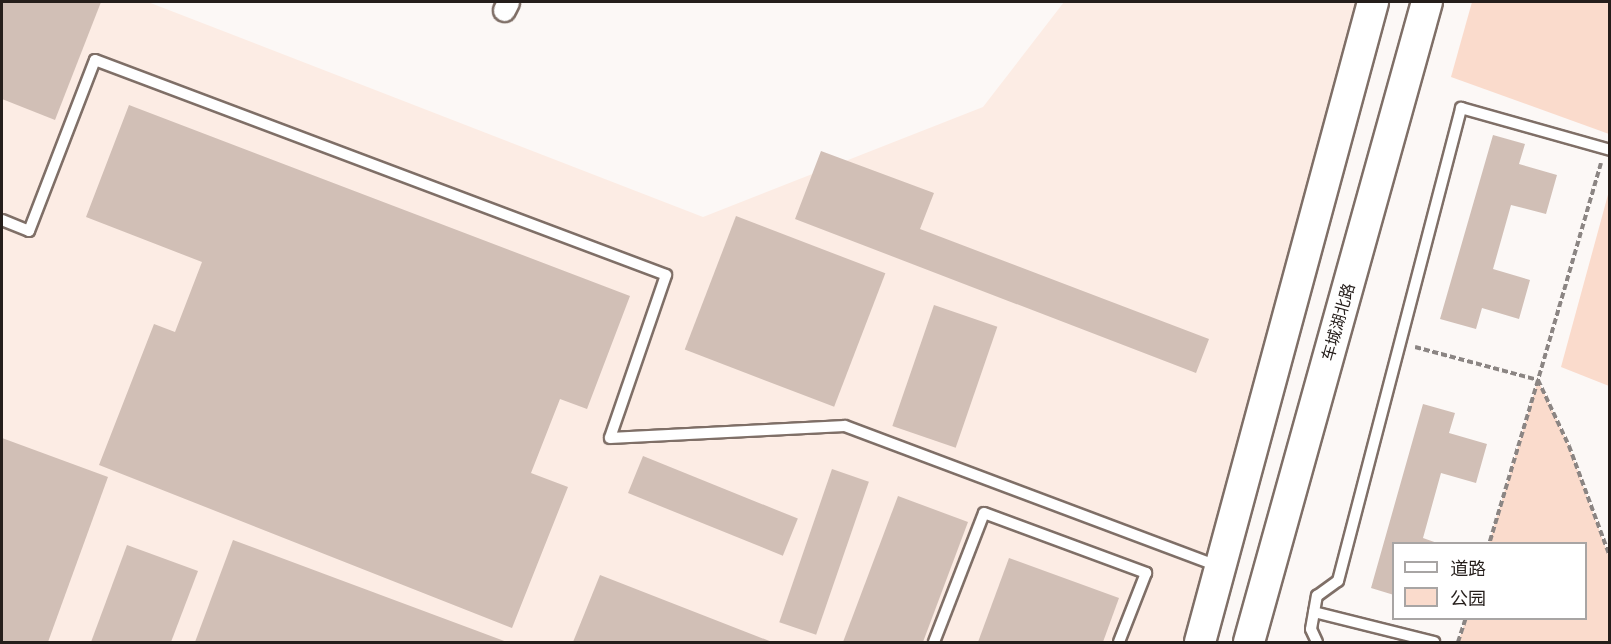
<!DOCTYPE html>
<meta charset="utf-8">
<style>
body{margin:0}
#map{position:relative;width:1611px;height:644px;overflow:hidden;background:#fcf8f6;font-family:"Open Sans","Noto Sans SC",sans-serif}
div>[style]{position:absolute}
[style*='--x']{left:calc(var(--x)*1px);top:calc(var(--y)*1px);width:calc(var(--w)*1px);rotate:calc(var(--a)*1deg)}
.built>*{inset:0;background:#fcece4}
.green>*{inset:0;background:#fadbcc}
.building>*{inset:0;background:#d1bfb6;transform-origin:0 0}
.path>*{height:4px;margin-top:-2px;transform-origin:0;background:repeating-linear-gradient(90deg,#8b8583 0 6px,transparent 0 9px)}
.roads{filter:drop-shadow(2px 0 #7f6f67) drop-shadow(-2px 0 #7f6f67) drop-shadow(0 2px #7f6f67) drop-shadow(0 -2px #7f6f67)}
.lane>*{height:10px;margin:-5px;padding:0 5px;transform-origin:5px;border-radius:5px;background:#fff}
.street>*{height:21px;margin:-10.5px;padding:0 10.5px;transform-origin:10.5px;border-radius:10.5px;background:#fff}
.secondary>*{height:30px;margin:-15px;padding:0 15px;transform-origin:15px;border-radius:15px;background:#fff}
span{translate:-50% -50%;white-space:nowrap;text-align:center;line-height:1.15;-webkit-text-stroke:5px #fff;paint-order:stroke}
.street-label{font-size:16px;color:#251e1b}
.frame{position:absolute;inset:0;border:3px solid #251e1b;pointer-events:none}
.legend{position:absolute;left:1392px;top:542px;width:195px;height:78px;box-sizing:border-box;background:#fff;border:2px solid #a8a5a4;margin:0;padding:8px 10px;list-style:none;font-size:18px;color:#251e1b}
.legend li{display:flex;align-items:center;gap:12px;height:30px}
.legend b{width:30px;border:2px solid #a8a5a4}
</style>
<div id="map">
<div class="built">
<div style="clip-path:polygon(2px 2px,148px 2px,703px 217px,983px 107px,1064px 2px,1373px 2px,1200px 642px,2px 642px)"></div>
</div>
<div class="green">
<div style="clip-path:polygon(1472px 2px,1609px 2px,1609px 134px,1451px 77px)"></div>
<div style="clip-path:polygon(1609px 191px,1609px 386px,1561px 367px)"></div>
<div style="clip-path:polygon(1538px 380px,1569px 446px,1609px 557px,1609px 642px,1458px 642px,1466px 619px,1586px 618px,1586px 544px,1489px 543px)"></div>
</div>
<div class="building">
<div style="clip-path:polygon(2px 2px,101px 2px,55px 120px,2px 99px)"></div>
<div style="clip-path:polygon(129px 105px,630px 296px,587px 409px,560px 399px,531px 473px,568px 487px,512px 628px,99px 465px,154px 324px,175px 332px,202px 262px,86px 217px)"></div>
<div style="clip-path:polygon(1493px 135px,1525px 144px,1519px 164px,1557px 175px,1546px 214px,1511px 205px,1493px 269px,1530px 280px,1519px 319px,1482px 308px,1476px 329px,1440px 319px)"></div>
<div style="clip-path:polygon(821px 151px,934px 193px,920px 229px,1209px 339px,1196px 373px,795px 219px)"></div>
<div style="left:736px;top:216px;width:160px;height:143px;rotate:21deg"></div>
<div style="left:934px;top:305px;width:67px;height:128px;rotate:19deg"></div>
<div style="clip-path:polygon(1423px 404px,1455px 413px,1449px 433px,1487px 444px,1476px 483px,1441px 473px,1423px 538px,1440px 544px,1394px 544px,1394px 595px,1371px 588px)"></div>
<div style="clip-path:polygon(2px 438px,108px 477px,48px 642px,2px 642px)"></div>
<div style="left:643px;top:456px;width:167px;height:40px;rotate:22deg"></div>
<div style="left:832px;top:469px;width:39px;height:162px;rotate:19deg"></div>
<div style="clip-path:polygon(898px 496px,968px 522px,923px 642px,843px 642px)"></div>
<div style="clip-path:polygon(233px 540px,507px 642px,195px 642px)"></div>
<div style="clip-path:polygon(127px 545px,198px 571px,171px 642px,91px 642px)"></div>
<div style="clip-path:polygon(1009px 558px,1119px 598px,1103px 642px,978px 642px)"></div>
<div style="clip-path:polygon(600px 575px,772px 642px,573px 642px)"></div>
</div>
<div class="path">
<div style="--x:1601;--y:163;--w:226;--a:106.2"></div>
<div style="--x:1538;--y:380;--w:73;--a:64.8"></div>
<div style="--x:1569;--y:446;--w:118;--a:69.7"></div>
<div style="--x:1415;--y:347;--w:127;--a:15"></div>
<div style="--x:1538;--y:380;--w:171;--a:106.6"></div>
<div style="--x:1458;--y:642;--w:25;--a:-72"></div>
</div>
<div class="roads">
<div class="lane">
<div style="--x:2;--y:220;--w:29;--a:22"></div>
<div style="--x:29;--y:231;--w:183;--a:-68.9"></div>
<div style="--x:95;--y:60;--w:610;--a:20.63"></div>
<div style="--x:666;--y:275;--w:172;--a:109"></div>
<div style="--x:610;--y:438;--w:235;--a:-2.9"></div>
<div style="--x:845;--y:426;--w:397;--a:20.6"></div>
<div style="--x:1314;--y:612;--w:124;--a:14"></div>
<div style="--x:934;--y:642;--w:138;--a:-68.8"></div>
<div style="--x:984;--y:513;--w:173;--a:20.3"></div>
<div style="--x:1146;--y:573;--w:74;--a:111.4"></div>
<div style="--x:1317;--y:642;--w:14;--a:-115"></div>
<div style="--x:1311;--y:629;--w:34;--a:-80"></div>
<div style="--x:1317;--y:596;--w:26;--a:-36"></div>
<div style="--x:1338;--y:581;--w:489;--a:-75.4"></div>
<div style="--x:1461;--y:108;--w:155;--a:15.7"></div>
</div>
<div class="street">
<div style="--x:504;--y:10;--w:9;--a:-63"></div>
</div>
<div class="secondary">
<div style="--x:1200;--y:642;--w:663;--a:-74.87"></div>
<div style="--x:1249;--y:642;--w:664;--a:-74.46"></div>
</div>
</div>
<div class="street-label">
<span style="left:1338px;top:322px;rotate:-74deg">车城湖北路</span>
</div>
<div class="frame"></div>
<ul class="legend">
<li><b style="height:8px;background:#fff"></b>道路</li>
<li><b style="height:16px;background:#fadbcc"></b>公园</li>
</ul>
</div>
